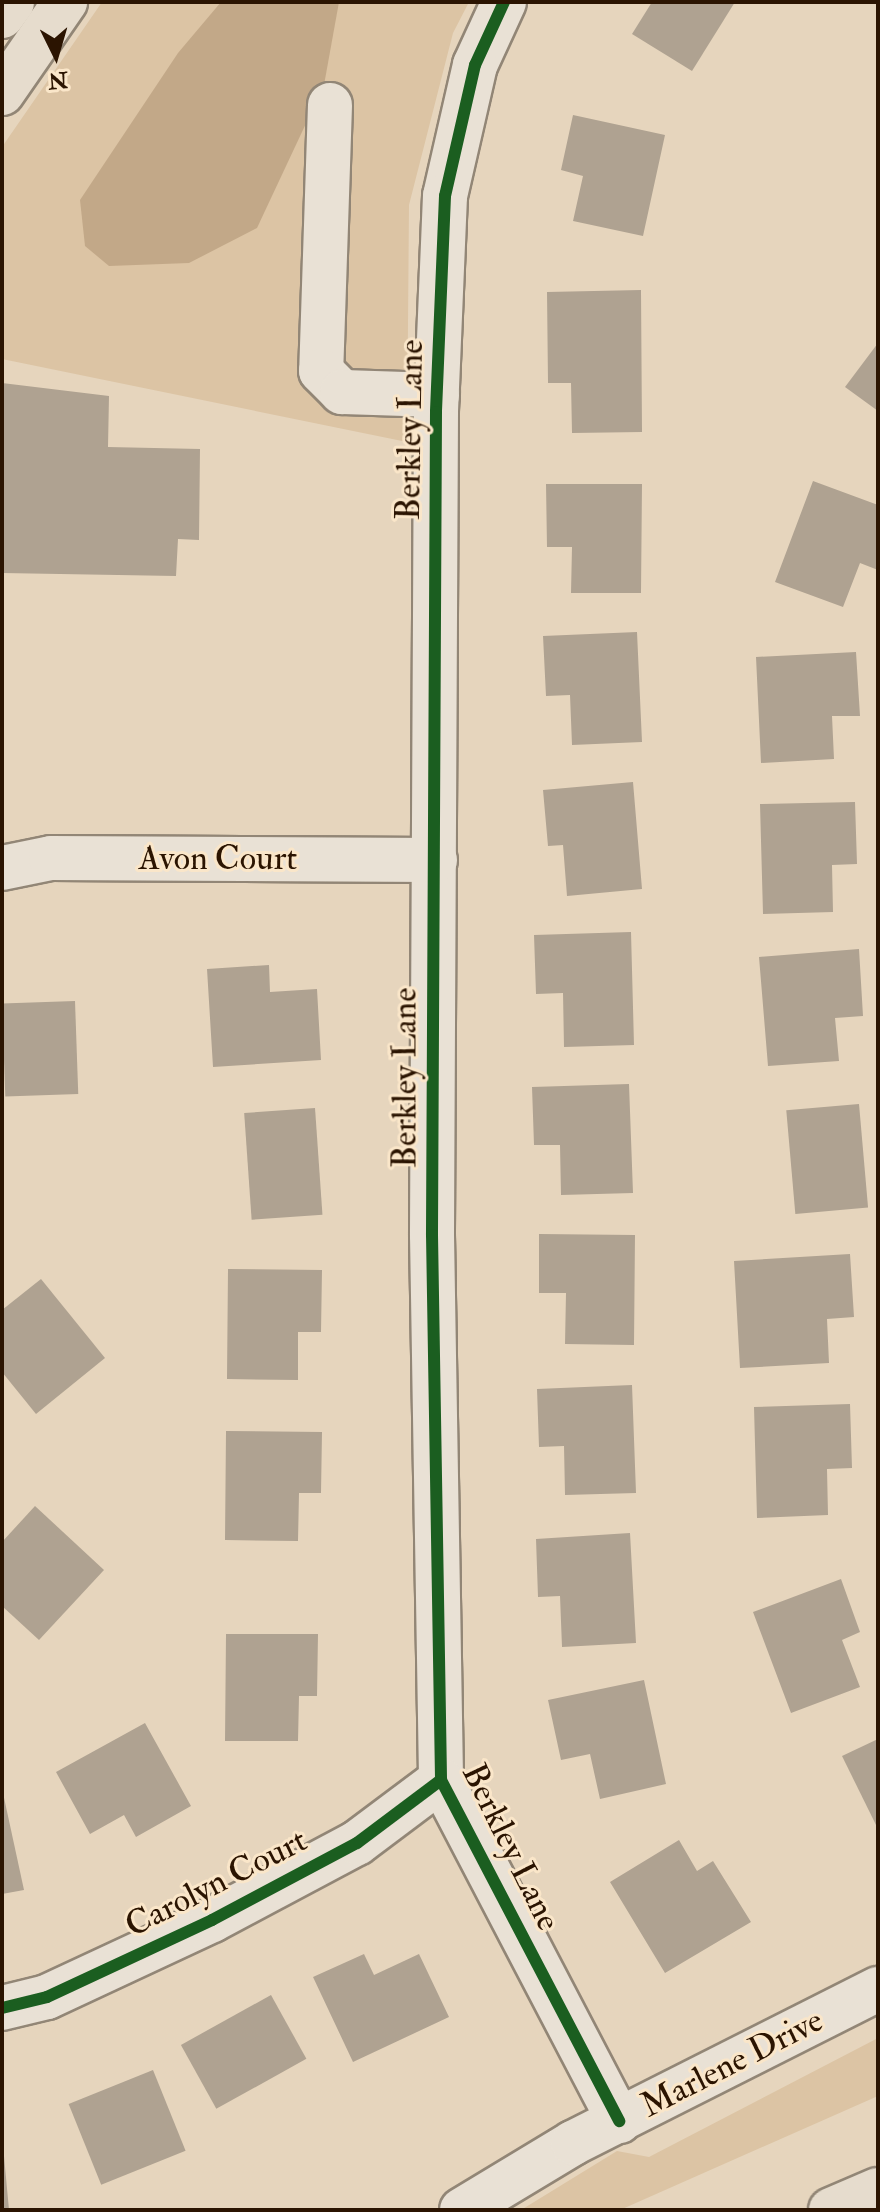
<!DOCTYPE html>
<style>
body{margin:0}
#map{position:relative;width:880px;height:2212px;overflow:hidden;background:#e6d5bd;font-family:"IM FELL Double Pica",serif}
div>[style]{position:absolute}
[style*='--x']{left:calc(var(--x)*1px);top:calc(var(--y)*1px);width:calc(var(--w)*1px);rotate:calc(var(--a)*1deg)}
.green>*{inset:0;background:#dcc4a4}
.water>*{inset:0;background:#c2a888}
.building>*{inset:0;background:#afa291;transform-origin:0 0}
.roads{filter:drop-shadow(2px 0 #928676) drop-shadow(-2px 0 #928676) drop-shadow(0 2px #928676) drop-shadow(0 -2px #928676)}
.minor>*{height:44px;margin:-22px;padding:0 22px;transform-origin:22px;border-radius:22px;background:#e9e1d5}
.major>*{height:44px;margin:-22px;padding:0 22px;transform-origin:22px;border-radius:22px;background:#e6dccd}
.highway>*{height:44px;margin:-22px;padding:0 22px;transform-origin:22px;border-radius:22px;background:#e6dccd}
.cycleway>*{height:12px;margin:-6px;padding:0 6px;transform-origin:6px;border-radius:6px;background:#1b5e20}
span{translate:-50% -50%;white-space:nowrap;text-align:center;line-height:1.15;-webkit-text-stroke:6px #fae6c9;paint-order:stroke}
.street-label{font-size:34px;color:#2b1401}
.frame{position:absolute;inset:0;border:4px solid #2b1401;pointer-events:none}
.north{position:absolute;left:16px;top:16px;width:80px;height:80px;-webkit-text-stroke:6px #fae6c9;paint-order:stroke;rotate:175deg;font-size:22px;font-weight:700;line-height:32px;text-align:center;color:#2b1401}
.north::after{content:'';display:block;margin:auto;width:28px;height:36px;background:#2b1401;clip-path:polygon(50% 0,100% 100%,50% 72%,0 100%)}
</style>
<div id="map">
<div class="green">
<div style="clip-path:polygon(102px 2px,469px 2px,453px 33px,409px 205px,407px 442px,2px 359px,2px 147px)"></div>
<div style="clip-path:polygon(878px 2038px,878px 2096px,620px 2210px,521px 2210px,617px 2151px,649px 2157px)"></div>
</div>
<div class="water">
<div style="clip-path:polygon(221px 2px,339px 2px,324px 85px,257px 228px,189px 263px,109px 266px,85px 246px,80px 200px,178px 53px)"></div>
</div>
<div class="building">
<div style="clip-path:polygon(652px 2px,735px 2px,692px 71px,632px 34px)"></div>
<div style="clip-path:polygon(573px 115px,665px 135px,643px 236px,573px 221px,583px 176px,561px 170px)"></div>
<div style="clip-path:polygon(641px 290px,642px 432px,572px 433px,571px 383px,548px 383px,547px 292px)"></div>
<div style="clip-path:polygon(878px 343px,878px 411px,845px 387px)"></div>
<div style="clip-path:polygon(2px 383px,109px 396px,108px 447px,200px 449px,199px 540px,178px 539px,176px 576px,2px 573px)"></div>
<div style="clip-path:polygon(813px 481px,878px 505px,878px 570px,860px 563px,843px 607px,775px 582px)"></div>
<div style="clip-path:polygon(546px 484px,642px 484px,641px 593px,571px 593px,572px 547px,547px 547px)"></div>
<div style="clip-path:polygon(637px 632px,642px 742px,572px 745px,570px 695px,546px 696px,543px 636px)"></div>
<div style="clip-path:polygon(856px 652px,860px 716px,832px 716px,834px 759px,761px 763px,756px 657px)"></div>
<div style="clip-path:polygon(633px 782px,642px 889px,567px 896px,563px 845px,548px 846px,543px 790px)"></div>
<div style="clip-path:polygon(855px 802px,857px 864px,832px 865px,833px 912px,763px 914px,760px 804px)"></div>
<div style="clip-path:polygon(631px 932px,634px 1045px,564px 1047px,563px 993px,536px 994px,534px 935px)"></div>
<div style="clip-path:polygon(859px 949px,863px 1016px,835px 1018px,839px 1061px,768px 1066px,759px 957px)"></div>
<div style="clip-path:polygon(269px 965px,270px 992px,317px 989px,321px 1060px,213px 1067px,207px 969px)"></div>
<div style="left:75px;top:1001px;width:93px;height:73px;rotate:88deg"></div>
<div style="clip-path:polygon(629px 1084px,633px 1193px,561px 1195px,560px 1145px,534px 1145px,532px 1087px)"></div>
<div style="left:859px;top:1104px;width:104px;height:73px;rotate:85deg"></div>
<div style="left:315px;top:1108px;width:107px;height:71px;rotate:86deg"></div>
<div style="clip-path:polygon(539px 1234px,635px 1235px,634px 1345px,565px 1344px,566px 1293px,539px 1293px)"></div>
<div style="clip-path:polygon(850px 1254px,854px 1317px,827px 1319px,829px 1363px,740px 1368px,734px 1261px)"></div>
<div style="clip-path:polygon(228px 1269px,322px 1270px,321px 1332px,298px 1332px,298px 1380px,227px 1379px)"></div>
<div style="clip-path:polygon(41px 1279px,105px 1358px,36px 1414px,2px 1372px,2px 1310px)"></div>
<div style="clip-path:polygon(632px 1385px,636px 1493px,565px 1495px,564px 1446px,539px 1447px,537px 1389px)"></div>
<div style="clip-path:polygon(850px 1404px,852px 1468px,827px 1469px,828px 1515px,757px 1518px,754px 1407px)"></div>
<div style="clip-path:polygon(226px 1431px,322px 1432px,321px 1493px,299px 1493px,298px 1541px,225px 1540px)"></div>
<div style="clip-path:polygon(35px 1506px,104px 1570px,39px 1640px,2px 1606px,2px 1542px)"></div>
<div style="clip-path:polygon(630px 1533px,636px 1643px,562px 1647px,560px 1596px,538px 1597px,536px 1539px)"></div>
<div style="clip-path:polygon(841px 1579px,860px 1632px,842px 1640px,860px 1687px,791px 1713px,753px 1612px)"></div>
<div style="clip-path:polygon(226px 1634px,318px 1634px,317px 1696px,299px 1696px,298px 1741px,225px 1741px)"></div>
<div style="clip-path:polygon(644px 1680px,666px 1784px,600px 1799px,590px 1754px,561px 1760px,548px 1700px)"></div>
<div style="clip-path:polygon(145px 1723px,191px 1806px,136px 1837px,124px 1815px,90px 1834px,56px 1772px)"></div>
<div style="clip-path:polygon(878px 1739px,878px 1829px,842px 1756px)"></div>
<div style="clip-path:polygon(3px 1793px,24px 1890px,2px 1894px,2px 1794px)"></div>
<div style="clip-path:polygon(679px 1840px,697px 1871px,713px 1861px,751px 1922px,665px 1973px,610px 1882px)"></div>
<div style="clip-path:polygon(364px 1954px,374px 1975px,419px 1954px,449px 2017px,353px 2062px,313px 1977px)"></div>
<div style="left:271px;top:1995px;width:73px;height:103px;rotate:61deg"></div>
<div style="left:153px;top:2070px;width:87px;height:91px;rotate:68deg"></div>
<div style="clip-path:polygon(2px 2156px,4px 2156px,9px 2210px,2px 2210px)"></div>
</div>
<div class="roads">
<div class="minor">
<div style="--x:504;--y:2;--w:69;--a:114.7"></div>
<div style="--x:475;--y:65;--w:134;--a:102.9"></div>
<div style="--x:445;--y:196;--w:216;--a:92.4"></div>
<div style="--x:436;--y:412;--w:823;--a:90.28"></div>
<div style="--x:432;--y:1235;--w:545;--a:89.05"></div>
<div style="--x:441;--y:1780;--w:385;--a:62.4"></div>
<div style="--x:330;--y:105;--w:266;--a:91.9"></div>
<div style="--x:321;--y:371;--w:30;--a:45"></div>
<div style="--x:342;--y:392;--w:95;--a:1.8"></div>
<div style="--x:2;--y:868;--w:50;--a:-11.5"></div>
<div style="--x:51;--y:858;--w:384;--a:0.3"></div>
<div style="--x:2;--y:2008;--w:46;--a:-13.7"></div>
<div style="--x:47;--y:1997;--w:182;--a:-25"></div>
<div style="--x:212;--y:1920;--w:164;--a:-28"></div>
<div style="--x:357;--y:1843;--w:105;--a:-36.9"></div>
<div style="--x:462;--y:2210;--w:130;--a:-31.1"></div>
<div style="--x:573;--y:2143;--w:342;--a:-26.8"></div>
</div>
<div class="major">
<div style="--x:831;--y:2210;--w:51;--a:-23.1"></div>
</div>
<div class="highway">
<div style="--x:2;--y:16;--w:17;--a:-54"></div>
<div style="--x:2;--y:93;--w:111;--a:-55.3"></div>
</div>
</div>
<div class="cycleway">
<div style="--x:504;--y:2;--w:69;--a:114.7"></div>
<div style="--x:475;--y:65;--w:134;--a:102.9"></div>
<div style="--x:445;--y:196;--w:216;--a:92.4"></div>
<div style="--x:436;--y:412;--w:823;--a:90.28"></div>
<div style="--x:432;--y:1235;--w:545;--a:89.05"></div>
<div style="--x:441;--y:1780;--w:385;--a:62.4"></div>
<div style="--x:2;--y:2008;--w:46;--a:-13.7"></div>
<div style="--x:47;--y:1997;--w:182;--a:-25"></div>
<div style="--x:212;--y:1920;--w:164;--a:-28"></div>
<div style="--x:357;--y:1843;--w:105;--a:-36.9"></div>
</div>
<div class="street-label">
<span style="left:410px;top:430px;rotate:-89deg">Berkley Lane</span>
<span style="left:218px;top:859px">Avon Court</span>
<span style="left:405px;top:1078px;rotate:-90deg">Berkley Lane</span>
<span style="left:511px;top:1847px;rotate:64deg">Berkley Lane</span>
<span style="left:216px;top:1883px;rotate:-27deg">Carolyn Court</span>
<span style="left:732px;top:2063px;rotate:-27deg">Marlene Drive</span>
</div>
<div class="frame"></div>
<div class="north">N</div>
</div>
